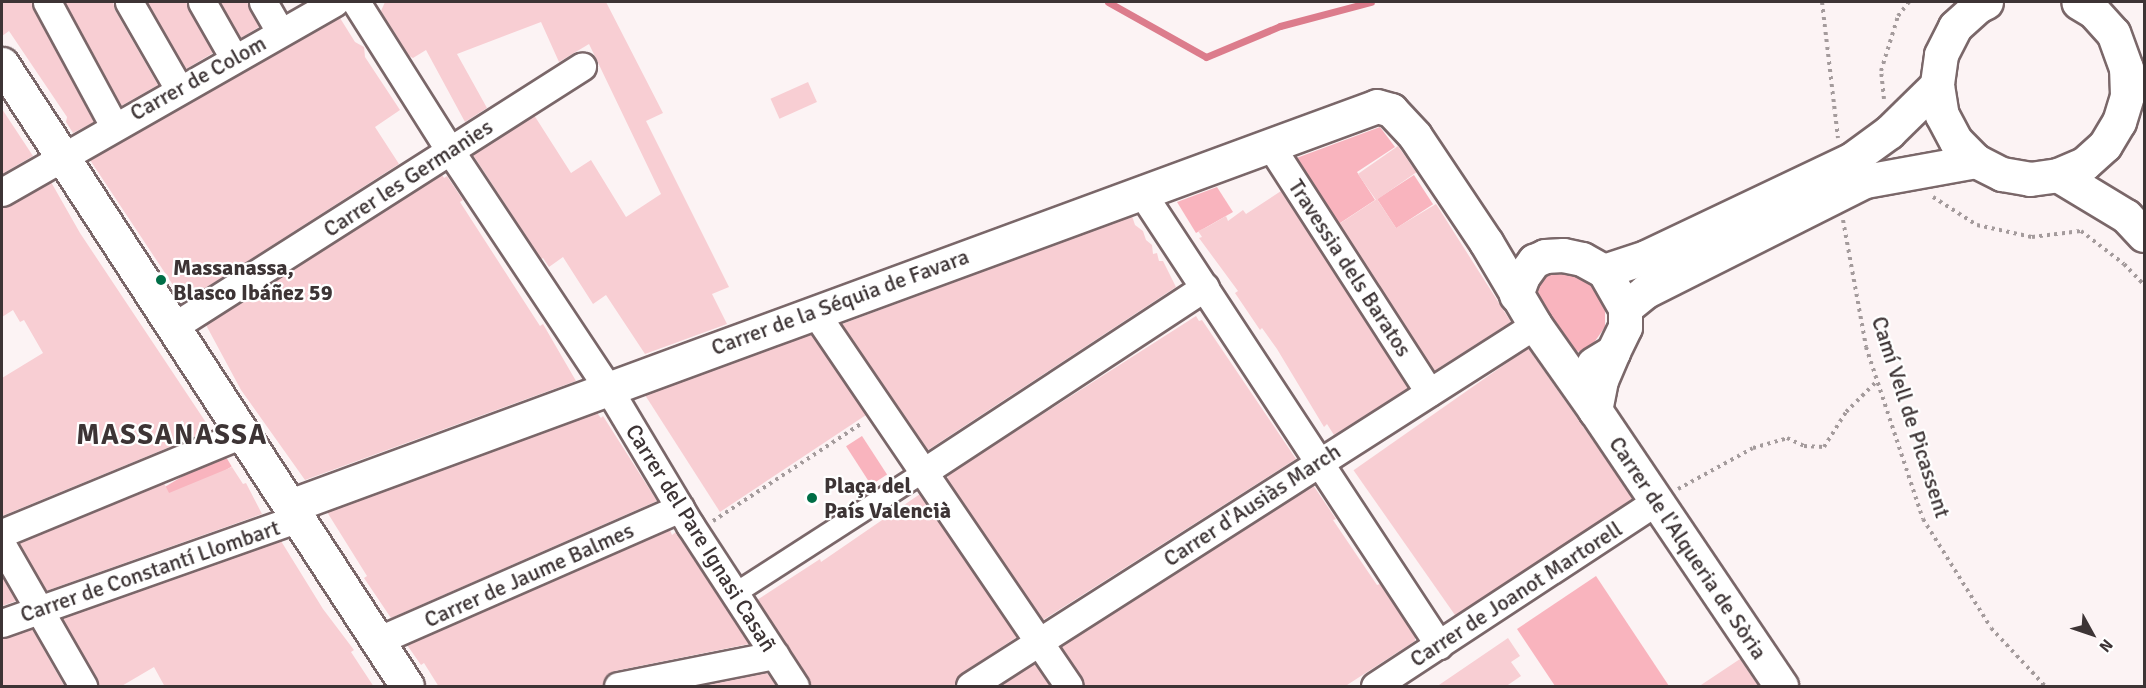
<!DOCTYPE html>
<meta charset="utf-8">
<style>
body{margin:0}
#map{position:relative;width:2146px;height:688px;overflow:hidden;background:#fcf3f4;font-family:Signika,sans-serif}
div>[style]{position:absolute}
[style*='--x']{left:calc(var(--x)*1px);top:calc(var(--y)*1px);width:calc(var(--w)*1px);rotate:calc(var(--a)*1deg)}
.green>*{inset:0;background:#f9b4be;transform-origin:0 0}
.stream>*{height:7px;margin:-3.5px;padding:0 3.5px;transform-origin:3.5px;border-radius:3.5px;background:#dc7c8c}
.building>*{inset:0;background:#f8ced3;transform-origin:0 0}
.path>*{height:4px;margin-top:-2px;transform-origin:0;background:repeating-linear-gradient(90deg,#a49b9c 0 3px,transparent 0 7.5px)}
.roads{filter:drop-shadow(2px 0 #7a6769) drop-shadow(-2px 0 #7a6769) drop-shadow(0 2px #7a6769) drop-shadow(0 -2px #7a6769)}
.pedestrian>*{height:20px;margin:-10px;padding:0 10px;transform-origin:10px;border-radius:10px;background:#fff}
.minor>*{height:27px;margin:-13.5px;padding:0 13.5px;transform-origin:13.5px;border-radius:13.5px;background:#fff}
.tertiary>*{height:33px;margin:-16.5px;padding:0 16.5px;transform-origin:16.5px;border-radius:16.5px;background:#fff}
.secondary>*{height:33px;margin:-16.5px;padding:0 16.5px;transform-origin:16.5px;border-radius:16.5px;background:#fff}
.dots>*{width:16px;height:16px;translate:-50% -50%;box-sizing:border-box;border:3px solid #fff;border-radius:50%}
span{translate:-50% -50%;white-space:nowrap;text-align:center;line-height:1.15;-webkit-text-stroke:4.5px #fff;paint-order:stroke}
.street-label{font-size:22px;color:#3d3435}
.poi-label{font-size:22px;color:#3d3435;font-weight:700}
.left{translate:0 -50%;text-align:left}
.district-label{font-size:28px;color:#3d3435;font-weight:700;letter-spacing:1.5px}
.frame{position:absolute;inset:0;border:3px solid #3d3435;pointer-events:none}
.north{position:absolute;left:2062px;top:604px;width:60px;height:60px;-webkit-text-stroke:4px #fff;paint-order:stroke;rotate:130deg;font-size:16px;font-weight:700;line-height:24px;text-align:center;color:#3d3435}
.north::after{content:'';display:block;margin:auto;width:21px;height:27px;background:#3d3435;clip-path:polygon(50% 0,100% 100%,50% 72%,0 100%)}
</style>
<div id="map">
<div class="green">
<div style="clip-path:polygon(1380px 127px,1395px 147px,1357px 172px,1375px 200px,1337px 225px,1291px 160px)"></div>
<div style="left:1414px;top:175px;width:35px;height:44px;rotate:57deg"></div>
<div style="clip-path:polygon(1217px 187px,1233px 212px,1196px 233px,1177px 202px)"></div>
<div style="clip-path:polygon(1563px 269px,1590px 279px,1605px 306px,1605px 327px,1588px 351px,1573px 352px,1566px 349px,1533px 290px,1546px 271px)"></div>
<div style="left:862px;top:436px;width:46px;height:19px;rotate:57deg"></div>
<div style="left:223px;top:452px;width:17px;height:68px;rotate:59deg"></div>
<div style="clip-path:polygon(1596px 576px,1669px 686px,1555px 686px,1517px 629px)"></div>
</div>
<div class="stream">
<div style="--x:1108;--y:2;--w:112;--a:29.3"></div>
<div style="--x:1206;--y:57;--w:80;--a:-22.7"></div>
<div style="--x:1280;--y:26;--w:94;--a:-14.8"></div>
</div>
<div class="building">
<div style="clip-path:polygon(2px 2px,31px 2px,94px 122px,73px 133px,66px 122px,67px 117px,9px 31px,2px 36px)"></div>
<div style="clip-path:polygon(65px 2px,113px 2px,115px 10px,158px 85px,121px 106px)"></div>
<div style="clip-path:polygon(147px 2px,186px 2px,213px 53px,186px 69px)"></div>
<div style="clip-path:polygon(220px 2px,247px 2px,259px 27px,241px 38px)"></div>
<div style="clip-path:polygon(385px 2px,606px 2px,663px 113px,646px 121px,729px 287px,712px 294px,727px 324px,645px 354px,606px 295px,593px 304px,563px 257px,549px 267px,543px 258px,541px 259px,473px 155px,534px 115px,571px 173px,591px 160px,626px 217px,661px 194px,589px 44px,559px 62px,541px 22px,457px 54px,487px 108px,465px 122px,426px 50px,413px 58px,409px 56px,381px 11px)"></div>
<div style="clip-path:polygon(340px 18px,355px 42px,364px 47px,365px 57px,400px 110px,375px 127px,399px 164px,187px 300px,176px 283px,173px 285px,90px 160px)"></div>
<div style="left:808px;top:82px;width:22px;height:41px;rotate:66deg"></div>
<div style="clip-path:polygon(2px 109px,33px 156px,2px 174px)"></div>
<div style="left:1398px;top:146px;width:32px;height:49px;rotate:55deg"></div>
<div style="clip-path:polygon(442px 175px,444px 178px,447px 176px,463px 200px,460px 202px,540px 326px,543px 324px,576px 381px,305px 480px,241px 390px,206px 325px)"></div>
<div style="clip-path:polygon(51px 182px,80px 233px,211px 430px,2px 516px,2px 378px,43px 353px,24px 320px,20px 322px,13px 310px,2px 317px,2px 208px)"></div>
<div style="clip-path:polygon(1281px 191px,1408px 388px,1334px 435px,1327px 424px,1324px 427px,1277px 349px,1262px 328px,1260px 330px,1235px 293px,1238px 291px,1199px 238px,1202px 237px,1198px 231px,1207px 227px,1226px 216px,1228px 221px,1243px 210px,1246px 214px)"></div>
<div style="clip-path:polygon(1377px 199px,1396px 228px,1436px 204px,1511px 322px,1434px 371px,1339px 224px)"></div>
<div style="clip-path:polygon(1132px 216px,1135px 225px,1143px 231px,1146px 240px,1152px 245px,1153px 254px,1157px 253px,1159px 261px,1163px 261px,1176px 287px,928px 450px,842px 324px)"></div>
<div style="clip-path:polygon(1196px 316px,1199px 321px,1202px 320px,1296px 459px,1043px 620px,947px 479px,949px 474px)"></div>
<div style="clip-path:polygon(811px 334px,866px 415px,720px 512px,645px 395px)"></div>
<div style="left:1528px;top:348px;width:183px;height:213px;rotate:55deg"></div>
<div style="clip-path:polygon(597px 413px,601px 418px,603px 416px,657px 501px,391px 618px,364px 578px,367px 576px,327px 512px)"></div>
<div style="clip-path:polygon(232px 467px,243px 484px,246px 483px,262px 514px,46px 591px,19px 543px,164px 483px,169px 493px)"></div>
<div style="clip-path:polygon(1313px 485px,1336px 519px,1333px 520px,1377px 585px,1380px 584px,1415px 637px,1415px 641px,1344px 687px,1084px 687px,1082px 677px,1061px 646px)"></div>
<div style="clip-path:polygon(920px 494px,1017px 637px,962px 673px,954px 687px,811px 687px,808px 677px,757px 600px,820px 559px,821px 562px)"></div>
<div style="clip-path:polygon(670px 530px,672px 535px,676px 532px,749px 644px,615px 671px,607px 675px,603px 687px,439px 687px,424px 663px,421px 665px,407px 645px)"></div>
<div style="clip-path:polygon(281px 541px,323px 609px,354px 650px,351px 652px,374px 687px,165px 687px,154px 667px,120px 687px,99px 687px,97px 678px,62px 618px)"></div>
<div style="clip-path:polygon(2px 576px,16px 601px,2px 606px)"></div>
<div style="clip-path:polygon(32px 629px,65px 687px,2px 687px,2px 638px)"></div>
<div style="clip-path:polygon(1508px 638px,1520px 656px,1511px 662px,1521px 676px,1505px 687px,1436px 687px)"></div>
<div style="clip-path:polygon(1740px 659px,1759px 687px,1698px 687px)"></div>
<div style="clip-path:polygon(1035px 663px,1050px 687px,998px 687px)"></div>
<div style="clip-path:polygon(767px 673px,777px 687px,697px 687px)"></div>
</div>
<div class="path">
<div style="--x:1822;--y:2;--w:137;--a:83.3"></div>
<div style="--x:1884;--y:99;--w:28;--a:-96"></div>
<div style="--x:1881;--y:71;--w:58;--a:-72.8"></div>
<div style="--x:1898;--y:16;--w:18;--a:-52"></div>
<div style="--x:1933;--y:197;--w:52;--a:32.5"></div>
<div style="--x:1977;--y:225;--w:56;--a:12.3"></div>
<div style="--x:2032;--y:237;--w:49;--a:-7"></div>
<div style="--x:2081;--y:231;--w:54;--a:37.5"></div>
<div style="--x:2124;--y:264;--w:29;--a:46"></div>
<div style="--x:1843;--y:220;--w:129;--a:79.7"></div>
<div style="--x:1866;--y:347;--w:181;--a:71.7"></div>
<div style="--x:1923;--y:519;--w:128;--a:58"></div>
<div style="--x:1991;--y:628;--w:79;--a:47"></div>
<div style="--x:1678;--y:489;--w:85;--a:-28.7"></div>
<div style="--x:1753;--y:448;--w:35;--a:-16"></div>
<div style="--x:1787;--y:438;--w:19;--a:25"></div>
<div style="--x:1804;--y:446;--w:20;--a:3"></div>
<div style="--x:1824;--y:447;--w:41;--a:-57.8"></div>
<div style="--x:1846;--y:412;--w:44;--a:-45"></div>
<div style="--x:713;--y:521;--w:178;--a:-33.3"></div>
</div>
<div class="roads">
<div class="pedestrian">
<div style="--x:736;--y:593;--w:225;--a:-32.8"></div>
</div>
<div class="minor">
<div style="--x:47;--y:2;--w:141;--a:61.6"></div>
<div style="--x:129;--y:2;--w:100;--a:60.1"></div>
<div style="--x:202;--y:2;--w:64;--a:60.3"></div>
<div style="--x:263;--y:2;--w:34;--a:60"></div>
<div style="--x:356;--y:2;--w:178;--a:57.7"></div>
<div style="--x:451;--y:152;--w:283;--a:56.4"></div>
<div style="--x:608;--y:388;--w:160;--a:59.1"></div>
<div style="--x:690;--y:525;--w:192;--a:56.9"></div>
<div style="--x:1270;--y:145;--w:294;--a:57.2"></div>
<div style="--x:2;--y:192;--w:383;--a:-29.7"></div>
<div style="--x:1142;--y:193;--w:541;--a:56.69"></div>
<div style="--x:814;--y:311;--w:453;--a:55.8"></div>
<div style="--x:173;--y:327;--w:485;--a:-32.5"></div>
<div style="--x:925;--y:471;--w:335;--a:-33.3"></div>
<div style="--x:2;--y:533;--w:260;--a:-22.4"></div>
<div style="--x:2;--y:545;--w:163;--a:60.1"></div>
<div style="--x:2;--y:623;--w:314;--a:-19.5"></div>
<div style="--x:377;--y:641;--w:331;--a:-23.7"></div>
<div style="--x:618;--y:686;--w:160;--a:-11.2"></div>
<div style="--x:970;--y:686;--w:670;--a:-32.58"></div>
<div style="--x:1375;--y:686;--w:337;--a:-33.3"></div>
</div>
<div class="tertiary">
<div style="--x:2;--y:64;--w:742;--a:56.93"></div>
<div style="--x:1604;--y:271;--w:44;--a:-18.4"></div>
<div style="--x:1646;--y:257;--w:228;--a:-25.4"></div>
<div style="--x:1852;--y:159;--w:46;--a:-36.1"></div>
<div style="--x:1889;--y:132;--w:67;--a:-44.4"></div>
<div style="--x:1516;--y:295;--w:20;--a:-70"></div>
<div style="--x:1523;--y:276;--w:19;--a:-54"></div>
<div style="--x:1534;--y:261;--w:12;--a:-24"></div>
<div style="--x:1545;--y:256;--w:18;--a:-3"></div>
<div style="--x:1563;--y:255;--w:19;--a:12"></div>
<div style="--x:1582;--y:259;--w:25;--a:29"></div>
<div style="--x:1604;--y:271;--w:43;--a:60.4"></div>
<div style="--x:1625;--y:308;--w:19;--a:90"></div>
<div style="--x:1625;--y:327;--w:28;--a:116"></div>
<div style="--x:1613;--y:352;--w:23;--a:149"></div>
<div style="--x:1625;--y:308;--w:27;--a:-39"></div>
<div style="--x:1646;--y:291;--w:245;--a:-26.7"></div>
<div style="--x:1865;--y:181;--w:113;--a:-10.2"></div>
<div style="--x:1613;--y:352;--w:30;--a:113"></div>
<div style="--x:1601;--y:380;--w:31;--a:101"></div>
<div style="--x:1595;--y:410;--w:333;--a:56"></div>
<div style="--x:290;--y:506;--w:1158;--a:-20.2"></div>
<div style="--x:1377;--y:106;--w:15;--a:16"></div>
<div style="--x:1391;--y:110;--w:35;--a:47"></div>
<div style="--x:1415;--y:136;--w:128;--a:56.2"></div>
<div style="--x:1486;--y:242;--w:96;--a:59.4"></div>
<div style="--x:1535;--y:325;--w:104;--a:54.8"></div>
</div>
<div class="secondary">
<div style="--x:1986;--y:2;--w:9;--a:153"></div>
<div style="--x:1978;--y:6;--w:31;--a:138"></div>
<div style="--x:1955;--y:27;--w:31;--a:117"></div>
<div style="--x:1941;--y:55;--w:30;--a:98"></div>
<div style="--x:1937;--y:85;--w:30;--a:81"></div>
<div style="--x:1942;--y:115;--w:30;--a:62"></div>
<div style="--x:1956;--y:141;--w:28;--a:45"></div>
<div style="--x:1976;--y:161;--w:29;--a:27"></div>
<div style="--x:2002;--y:174;--w:28;--a:10"></div>
<div style="--x:2030;--y:179;--w:28;--a:-8"></div>
<div style="--x:2058;--y:175;--w:28;--a:-23"></div>
<div style="--x:2084;--y:164;--w:28;--a:-42"></div>
<div style="--x:2105;--y:145;--w:27;--a:-59"></div>
<div style="--x:2119;--y:122;--w:28;--a:-73"></div>
<div style="--x:2127;--y:95;--w:27;--a:-92"></div>
<div style="--x:2126;--y:68;--w:37;--a:-110"></div>
<div style="--x:2113;--y:33;--w:30;--a:-132"></div>
<div style="--x:2093;--y:11;--w:17;--a:-149"></div>
<div style="--x:2058;--y:175;--w:79;--a:31.1"></div>
<div style="--x:2126;--y:216;--w:26;--a:47"></div>
</div>
</div>
<div class="dots">
<div style="left:161px;top:280px;background:#006e47"></div>
<div style="left:812px;top:498px;background:#006e47"></div>
</div>
<div class="street-label">
<span style="left:198px;top:78px;rotate:-29deg">Carrer de Colom</span>
<span style="left:408px;top:178px;rotate:-33deg">Carrer les Germanies</span>
<span style="left:1350px;top:268px;rotate:57deg">Travessia dels Baratos</span>
<span style="left:840px;top:302px;rotate:-20deg">Carrer de la Séquia de Favara</span>
<span style="left:1911px;top:417px;rotate:72deg">Camí Vell de Picassent</span>
<span style="left:1252px;top:505px;rotate:-33deg">Carrer d'Ausiàs March</span>
<span style="left:701px;top:538px;rotate:58deg">Carrer del Pare Ignasi Casañ</span>
<span style="left:1688px;top:548px;rotate:56deg">Carrer de l'Alqueria de Sòria</span>
<span style="left:150px;top:571px;rotate:-19deg">Carrer de Constantí Llombart</span>
<span style="left:529px;top:575px;rotate:-24deg">Carrer de Jaume Balmes</span>
<span style="left:1516px;top:594px;rotate:-33deg">Carrer de Joanot Martorell</span>
</div>
<div class="poi-label">
<span class="left" style="left:173px;top:280px">Massanassa,<br>Blasco Ibáñez 59</span>
<span class="left" style="left:824px;top:498px">Plaça del<br>País Valencià</span>
</div>
<div class="district-label">
<span style="left:172px;top:435px">MASSANASSA</span>
</div>
<div class="frame"></div>
<div class="north">N</div>
</div>
